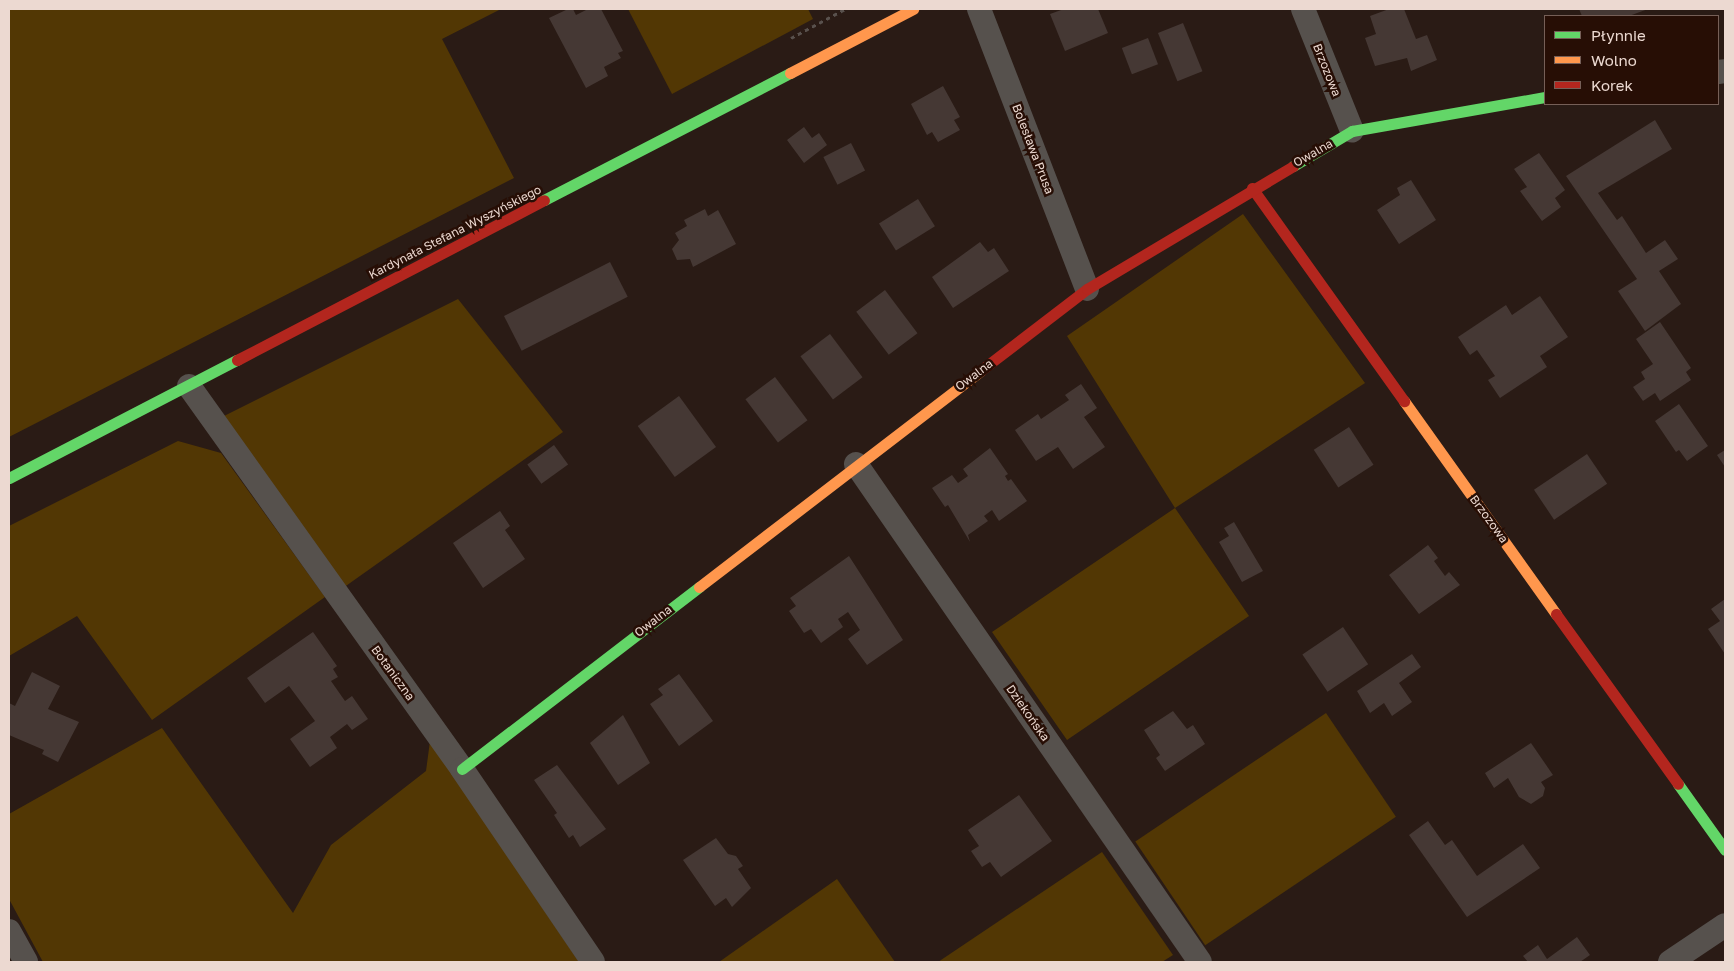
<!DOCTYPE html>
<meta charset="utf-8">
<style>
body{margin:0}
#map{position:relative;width:1734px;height:971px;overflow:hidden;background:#2a1b15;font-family:"Golos Text",sans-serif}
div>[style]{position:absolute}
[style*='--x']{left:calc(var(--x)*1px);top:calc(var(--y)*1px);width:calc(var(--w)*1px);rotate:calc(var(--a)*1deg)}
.green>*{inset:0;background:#523704;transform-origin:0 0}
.building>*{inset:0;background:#453834;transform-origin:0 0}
.path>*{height:3px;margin-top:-1.5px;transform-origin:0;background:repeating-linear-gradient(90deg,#59514d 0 4px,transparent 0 8px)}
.street>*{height:24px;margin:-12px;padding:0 12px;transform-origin:12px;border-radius:12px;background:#56514d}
.fast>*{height:11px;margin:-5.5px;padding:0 5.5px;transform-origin:5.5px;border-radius:5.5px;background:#63d668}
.slow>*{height:11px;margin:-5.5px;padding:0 5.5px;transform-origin:5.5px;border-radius:5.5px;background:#ff974d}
.jam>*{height:11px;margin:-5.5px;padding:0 5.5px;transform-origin:5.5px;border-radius:5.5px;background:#b3261e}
span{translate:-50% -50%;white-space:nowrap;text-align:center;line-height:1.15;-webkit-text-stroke:5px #270e05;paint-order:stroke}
.street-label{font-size:12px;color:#ecd9d1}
.frame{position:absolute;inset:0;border:10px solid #ecd9d1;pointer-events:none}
.legend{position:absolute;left:1544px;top:15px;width:175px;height:90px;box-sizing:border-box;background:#270e05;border:1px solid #765f57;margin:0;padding:6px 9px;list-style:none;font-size:15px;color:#ecd9d1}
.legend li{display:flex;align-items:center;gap:10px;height:25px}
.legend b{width:25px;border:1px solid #765f57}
</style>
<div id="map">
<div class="green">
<div style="clip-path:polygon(9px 9px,501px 9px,442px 39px,514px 178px,9px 437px)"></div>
<div style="clip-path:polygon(628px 9px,808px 9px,813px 19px,672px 94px)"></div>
<div style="clip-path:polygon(1243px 214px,1365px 383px,1175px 508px,1249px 616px,1067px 740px,992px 632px,1175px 508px,1067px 336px)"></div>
<div style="clip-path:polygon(458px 299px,563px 432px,343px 588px,220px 418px)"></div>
<div style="clip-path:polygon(178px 441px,221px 453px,325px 597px,152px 720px,77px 616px,9px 656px,9px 526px)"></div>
<div style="left:1326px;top:713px;width:125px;height:230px;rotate:56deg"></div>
<div style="clip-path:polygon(162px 728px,293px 913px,331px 845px,426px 771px,430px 741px,579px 962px,43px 962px,9px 899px,9px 814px)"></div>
<div style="clip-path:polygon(1102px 852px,1173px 955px,1162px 962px,938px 962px)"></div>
<div style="clip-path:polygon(837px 879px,895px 962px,719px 962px)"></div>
</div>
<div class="building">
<div style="clip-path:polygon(568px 9px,573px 9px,576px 15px,588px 9px,601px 9px,623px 51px,618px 53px,621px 58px,604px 67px,608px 76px,586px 88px,549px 18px)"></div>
<div style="clip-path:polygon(1064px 9px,1098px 9px,1108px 33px,1065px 51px,1050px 14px)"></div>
<div style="clip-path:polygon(1389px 9px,1404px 9px,1416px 39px,1427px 35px,1437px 60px,1411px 71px,1407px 58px,1375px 66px,1365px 38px,1376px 34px,1370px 16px)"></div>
<div style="clip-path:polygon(1579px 9px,1648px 9px,1629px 16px,1582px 16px)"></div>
<div style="left:1183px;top:23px;width:52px;height:27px;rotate:68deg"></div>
<div style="left:1148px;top:38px;width:28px;height:28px;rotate:69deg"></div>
<div style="clip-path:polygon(943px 86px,960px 117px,954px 120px,960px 130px,938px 142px,932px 132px,927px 135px,911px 104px)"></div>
<div style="clip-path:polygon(1655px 120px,1672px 149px,1598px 193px,1617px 220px,1622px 216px,1646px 253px,1665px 240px,1678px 259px,1659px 271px,1681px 304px,1645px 331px,1618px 291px,1637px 279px,1566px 176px)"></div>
<div style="clip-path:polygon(804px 127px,812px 138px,819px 133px,827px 145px,804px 163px,787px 140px)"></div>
<div style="left:851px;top:143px;width:31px;height:31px;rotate:63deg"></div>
<div style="clip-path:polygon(1539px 153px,1565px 190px,1555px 198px,1561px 207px,1542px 221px,1520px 191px,1527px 187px,1514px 169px)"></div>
<div style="clip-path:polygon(1411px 180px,1436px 220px,1399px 244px,1377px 210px,1400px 195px,1397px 188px)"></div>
<div style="left:918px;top:199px;width:32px;height:46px;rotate:58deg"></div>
<div style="clip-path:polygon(705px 209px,708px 216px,718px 210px,736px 244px,693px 267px,690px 259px,677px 260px,672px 249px,679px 240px,675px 233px,687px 226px,684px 220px)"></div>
<div style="clip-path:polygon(980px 242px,988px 252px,994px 248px,1009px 271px,953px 308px,932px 277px)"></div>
<div style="left:610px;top:262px;width:39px;height:119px;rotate:63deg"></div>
<div style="left:885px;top:290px;width:54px;height:36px;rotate:53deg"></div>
<div style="clip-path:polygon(1540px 296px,1568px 337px,1540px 356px,1547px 367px,1500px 398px,1488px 380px,1495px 376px,1477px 350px,1470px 355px,1458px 337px,1506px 305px,1512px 315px)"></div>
<div style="clip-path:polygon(1660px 322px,1691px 368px,1686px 372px,1691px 380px,1660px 401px,1655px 393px,1643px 401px,1633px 387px,1645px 379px,1641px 372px,1653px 364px,1636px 339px)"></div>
<div style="left:830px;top:334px;width:54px;height:37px;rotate:53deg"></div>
<div style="left:775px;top:377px;width:54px;height:37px;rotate:53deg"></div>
<div style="clip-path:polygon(1081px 384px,1097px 408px,1084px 417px,1105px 447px,1073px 469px,1058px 447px,1036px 461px,1015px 430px,1038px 414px,1041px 419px,1069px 400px,1065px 395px)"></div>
<div style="left:679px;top:396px;width:63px;height:51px;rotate:54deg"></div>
<div style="clip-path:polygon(1679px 404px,1708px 446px,1687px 461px,1679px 450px,1676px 452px,1655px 421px)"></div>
<div style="left:1349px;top:427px;width:45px;height:42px;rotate:57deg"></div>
<div style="left:554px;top:445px;width:24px;height:33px;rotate:54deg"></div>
<div style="clip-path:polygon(990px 448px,1008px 474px,1005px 476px,1008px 481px,1011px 479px,1027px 501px,999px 521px,992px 510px,984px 516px,988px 521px,968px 535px,970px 542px,948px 505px,945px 507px,932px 488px,952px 475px,958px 483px,968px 476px,963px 469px)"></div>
<div style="clip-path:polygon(1725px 450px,1725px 467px,1717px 455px)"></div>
<div style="left:1587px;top:454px;width:36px;height:64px;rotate:56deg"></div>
<div style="clip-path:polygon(500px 511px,510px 526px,505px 530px,525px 559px,483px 588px,453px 543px)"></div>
<div style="clip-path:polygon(1234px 522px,1263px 571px,1242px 582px,1219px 542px,1229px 536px,1224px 528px)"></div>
<div style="clip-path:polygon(1428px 545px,1438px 558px,1434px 561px,1445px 576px,1449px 572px,1460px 585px,1419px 614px,1389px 575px)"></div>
<div style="clip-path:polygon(849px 556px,903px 640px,867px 665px,848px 639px,860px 630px,848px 612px,838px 619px,843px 627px,821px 643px,811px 629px,804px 633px,789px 611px,796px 606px,790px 598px)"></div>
<div style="clip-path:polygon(1725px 599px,1725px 654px,1708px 629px,1720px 621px,1711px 609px)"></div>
<div style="left:1343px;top:627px;width:45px;height:49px;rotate:56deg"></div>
<div style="clip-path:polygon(313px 632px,337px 666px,333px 669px,338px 677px,331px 681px,345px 701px,352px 696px,368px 719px,352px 730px,347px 724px,330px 737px,337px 748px,310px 767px,290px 739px,315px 721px,289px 686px,265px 703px,247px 678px)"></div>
<div style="clip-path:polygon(1412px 654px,1421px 667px,1399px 683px,1412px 702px,1392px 716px,1384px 703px,1370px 713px,1357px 691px)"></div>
<div style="clip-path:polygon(32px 672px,60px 686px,48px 709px,79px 722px,58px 762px,42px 754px,44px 750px,9px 735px,9px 703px,15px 706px)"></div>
<div style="clip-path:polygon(679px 674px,713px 721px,679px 746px,650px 704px,663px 695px,658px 689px)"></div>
<div style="clip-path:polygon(1173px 711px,1187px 729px,1193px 725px,1205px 744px,1165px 771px,1156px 758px,1160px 755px,1144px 730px)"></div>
<div style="clip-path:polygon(623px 715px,650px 763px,618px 785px,590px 743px)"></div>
<div style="clip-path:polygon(1531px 743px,1553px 775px,1541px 782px,1545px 788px,1543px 796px,1531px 804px,1519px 797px,1508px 778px,1494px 788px,1485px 773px)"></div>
<div style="clip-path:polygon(557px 765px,606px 829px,580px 847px,573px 835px,569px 838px,554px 815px,557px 813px,534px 780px)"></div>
<div style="clip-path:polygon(1019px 795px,1052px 841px,1001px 877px,990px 862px,982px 867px,971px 851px,979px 846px,968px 830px)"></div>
<div style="clip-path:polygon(1428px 821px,1445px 845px,1452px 840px,1477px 876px,1523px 844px,1540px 868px,1467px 917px,1409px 835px)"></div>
<div style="clip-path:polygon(716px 838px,728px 854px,736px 856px,743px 866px,738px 869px,751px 888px,732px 907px,726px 898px,715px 906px,683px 860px)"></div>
<div style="clip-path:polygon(1577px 937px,1590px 955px,1580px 962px,1528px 962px,1523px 956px,1538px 945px,1547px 959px)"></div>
</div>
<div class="path">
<div style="--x:791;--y:38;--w:61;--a:-28.2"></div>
</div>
<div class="street">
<div style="--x:979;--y:9;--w:300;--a:68.9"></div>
<div style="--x:1303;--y:9;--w:131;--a:68.1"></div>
<div style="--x:1718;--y:72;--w:7;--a:-8"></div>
<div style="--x:189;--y:386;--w:470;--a:54.5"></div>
<div style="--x:462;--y:769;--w:233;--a:55.8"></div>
<div style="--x:856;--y:464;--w:605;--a:55.36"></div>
<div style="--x:9;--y:931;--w:35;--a:61"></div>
<div style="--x:1670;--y:962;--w:66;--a:-33.9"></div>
</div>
<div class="fast">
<div style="--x:1293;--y:166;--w:69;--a:-30.7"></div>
<div style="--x:1352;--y:131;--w:196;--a:-10"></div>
<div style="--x:544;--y:200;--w:277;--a:-27.3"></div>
<div style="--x:9;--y:478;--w:257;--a:-27.4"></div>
<div style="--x:462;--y:769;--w:299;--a:-37.5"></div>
<div style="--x:1678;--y:784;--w:81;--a:54.5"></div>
</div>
<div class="slow">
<div style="--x:790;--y:73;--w:139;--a:-27.5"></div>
<div style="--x:1404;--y:401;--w:262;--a:54.5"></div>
<div style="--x:699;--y:587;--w:354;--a:-37.5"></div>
</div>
<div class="jam">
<div style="--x:1252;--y:188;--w:262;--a:54.5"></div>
<div style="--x:237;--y:360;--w:346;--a:-27.5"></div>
<div style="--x:980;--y:371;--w:135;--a:-37.5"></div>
<div style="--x:1087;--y:289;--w:240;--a:-30.8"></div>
<div style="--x:1556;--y:614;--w:209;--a:54.3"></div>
</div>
<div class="street-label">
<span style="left:1327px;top:70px;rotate:68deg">Brzozowa</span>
<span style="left:1033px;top:149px;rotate:69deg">Bolesława Prusa</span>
<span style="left:1313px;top:153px;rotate:-30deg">Owalna</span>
<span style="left:455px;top:232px;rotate:-27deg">Kardynała Stefana Wyszyńskiego</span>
<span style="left:974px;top:375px;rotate:-37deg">Owalna</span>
<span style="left:1489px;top:519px;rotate:54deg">Brzozowa</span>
<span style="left:653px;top:621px;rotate:-38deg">Owalna</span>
<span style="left:393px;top:673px;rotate:54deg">Botaniczna</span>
<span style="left:1028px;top:713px;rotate:55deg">Dziekońska</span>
</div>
<div class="frame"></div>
<ul class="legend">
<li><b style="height:6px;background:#63d668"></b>Płynnie</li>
<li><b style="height:6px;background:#ff974d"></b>Wolno</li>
<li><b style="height:6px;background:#b3261e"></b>Korek</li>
</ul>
</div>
